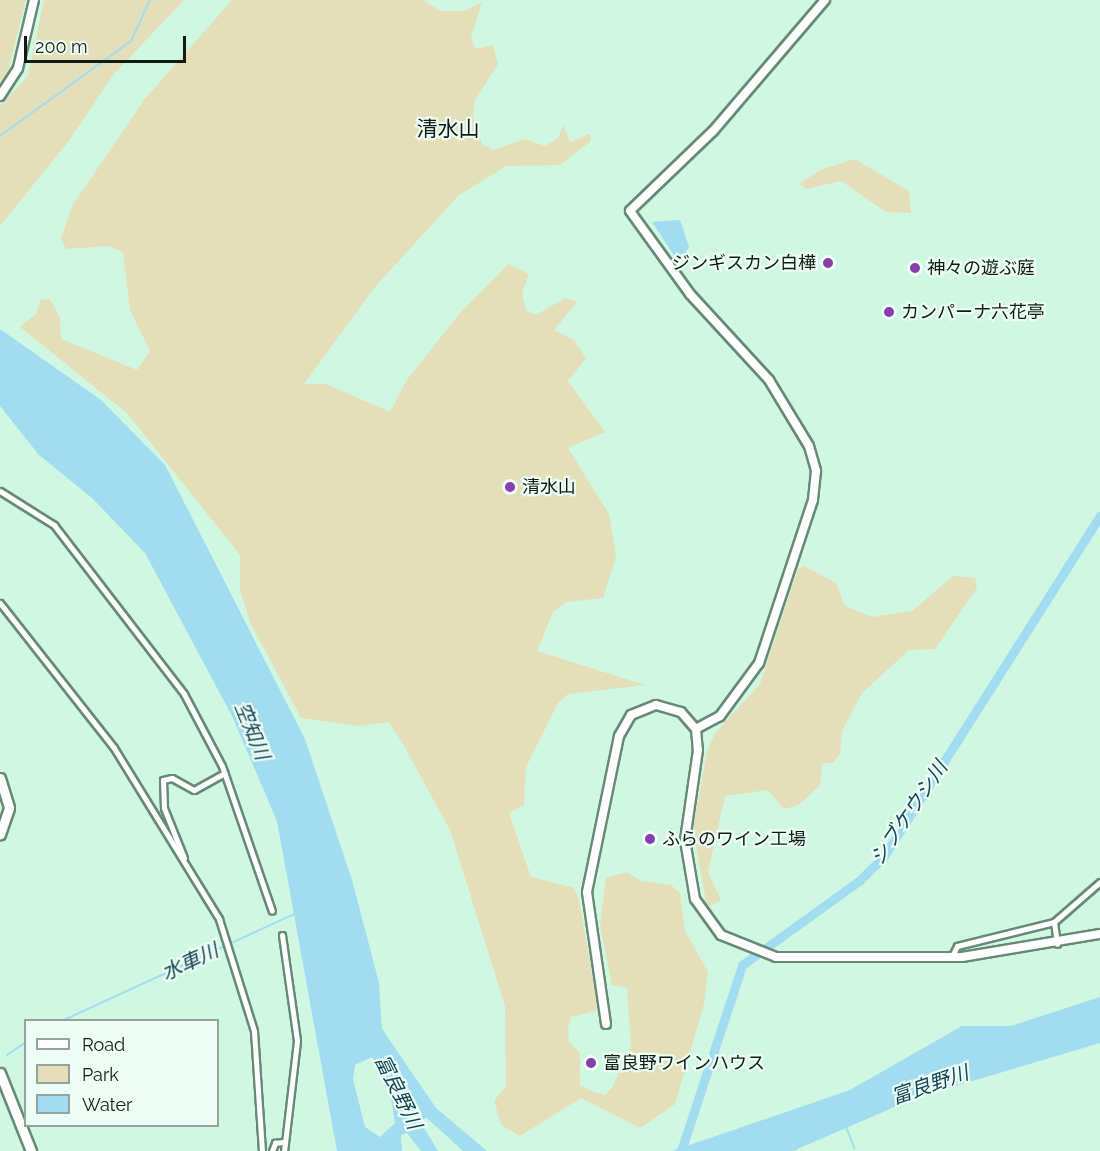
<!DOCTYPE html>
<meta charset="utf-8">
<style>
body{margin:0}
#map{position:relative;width:1100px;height:1151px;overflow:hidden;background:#d0f7e1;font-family:Raleway,"Noto Sans JP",sans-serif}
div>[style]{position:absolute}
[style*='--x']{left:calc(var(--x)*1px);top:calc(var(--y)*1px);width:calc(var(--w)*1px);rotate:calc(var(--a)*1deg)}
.green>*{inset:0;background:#e4dfb9}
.water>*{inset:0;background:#a1dcf0}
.stream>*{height:1.5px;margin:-0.75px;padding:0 0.75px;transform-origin:0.75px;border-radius:0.75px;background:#a1dcf0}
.river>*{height:9px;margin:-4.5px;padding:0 4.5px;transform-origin:4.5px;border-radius:4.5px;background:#a1dcf0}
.roads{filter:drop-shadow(2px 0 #678a77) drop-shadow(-2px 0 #678a77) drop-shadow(0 2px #678a77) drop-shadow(0 -2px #678a77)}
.street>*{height:5px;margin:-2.5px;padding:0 2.5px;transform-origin:2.5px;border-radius:2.5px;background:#fff}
.secondary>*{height:8px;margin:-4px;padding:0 4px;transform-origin:4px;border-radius:4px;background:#fff}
.highway>*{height:9px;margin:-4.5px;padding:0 4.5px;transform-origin:4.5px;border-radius:4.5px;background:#fff}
.dots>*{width:16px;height:16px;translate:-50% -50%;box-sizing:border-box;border:3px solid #eefdf5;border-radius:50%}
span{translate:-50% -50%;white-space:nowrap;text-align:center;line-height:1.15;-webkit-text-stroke:4.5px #eefdf5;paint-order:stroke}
.poi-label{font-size:18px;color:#0e1c15}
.right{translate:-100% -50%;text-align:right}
.left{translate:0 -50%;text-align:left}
.water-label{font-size:20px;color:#124453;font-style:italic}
.quarter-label{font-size:21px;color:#0e1c15}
.legend{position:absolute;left:24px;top:1019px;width:195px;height:108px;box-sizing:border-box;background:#eefdf5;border:2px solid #94a39b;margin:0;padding:8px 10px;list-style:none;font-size:18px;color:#0e1c15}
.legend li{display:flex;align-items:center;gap:12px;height:30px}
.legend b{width:30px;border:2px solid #94a39b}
.scale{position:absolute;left:24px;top:36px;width:162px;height:27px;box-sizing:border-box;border:3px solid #0e1c15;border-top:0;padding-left:8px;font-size:18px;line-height:21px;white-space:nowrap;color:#0e1c15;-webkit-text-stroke:4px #eefdf5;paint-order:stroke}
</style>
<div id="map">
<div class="green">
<div style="clip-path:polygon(0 0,26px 0,8px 71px,0 82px)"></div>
<div style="clip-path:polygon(44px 0,184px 0,114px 74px,68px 142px,0 226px,0 106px,28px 76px)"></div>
<div style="clip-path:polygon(232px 0,423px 0,440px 11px,464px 11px,482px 2px,471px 38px,476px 49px,493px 45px,498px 64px,475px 100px,473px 116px,482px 144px,493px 150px,525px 139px,545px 146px,558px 138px,563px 125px,570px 142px,590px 134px,591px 141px,560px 165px,506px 166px,458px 196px,375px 287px,304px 384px,326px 384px,390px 412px,406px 381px,460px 313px,509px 264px,529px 274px,522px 293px,526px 311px,536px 315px,565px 298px,577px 302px,554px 330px,574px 340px,586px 358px,568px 381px,605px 432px,568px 448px,609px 514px,616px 557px,603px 598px,566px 602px,553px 612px,537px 651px,645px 685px,568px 694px,558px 703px,526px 767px,524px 805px,509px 813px,531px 877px,574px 888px,579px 899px,597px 1002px,596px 1011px,571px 1017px,568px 1029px,569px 1042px,580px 1053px,580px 1085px,591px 1091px,605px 1095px,612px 1088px,631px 1046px,627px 988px,612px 985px,600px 925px,606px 878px,627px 872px,641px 881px,671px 885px,680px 893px,685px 931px,708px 972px,704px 1004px,675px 1104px,640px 1128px,581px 1098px,520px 1136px,501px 1125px,494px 1101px,506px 1086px,505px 1006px,450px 830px,403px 744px,389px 722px,359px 726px,301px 718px,250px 622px,240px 590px,240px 555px,127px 413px,20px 327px,36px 314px,40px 300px,50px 299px,60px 318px,61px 339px,137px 370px,150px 351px,130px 310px,123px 252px,109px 246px,66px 249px,61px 239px,72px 206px,144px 100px)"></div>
<div style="clip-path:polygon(855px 159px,909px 191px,911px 213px,886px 212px,841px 181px,806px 189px,799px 184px,820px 170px)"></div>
<div style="clip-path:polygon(804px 566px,836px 583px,845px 606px,872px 617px,912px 611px,953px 576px,975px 578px,977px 588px,935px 649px,909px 650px,862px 693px,842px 731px,840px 754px,833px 763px,822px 763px,820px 785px,799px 805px,784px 809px,768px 790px,725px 796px,708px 872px,721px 900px,707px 907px,693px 829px,707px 752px,715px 733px,760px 684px,798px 569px)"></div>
</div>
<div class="water">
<div style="clip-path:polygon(680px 220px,689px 247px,683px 257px,675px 257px,652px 222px)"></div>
<div style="clip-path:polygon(evenodd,0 329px,101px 400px,165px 465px,305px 739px,352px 880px,379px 983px,382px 1029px,436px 1108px,487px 1151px,463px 1151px,427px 1118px,419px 1120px,438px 1151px,421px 1151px,407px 1133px,401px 1135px,402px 1151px,337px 1151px,277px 821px,232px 716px,145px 553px,92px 498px,39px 455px,0 406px,0 329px,372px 1057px,389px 1086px,395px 1123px,380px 1137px,365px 1127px,353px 1079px,355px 1065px,372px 1057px)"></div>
<div style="clip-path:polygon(1100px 997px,1100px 1043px,915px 1098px,793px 1151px,672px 1151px,850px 1090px,962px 1026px,1011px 1026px)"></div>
</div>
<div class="stream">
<div style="--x:0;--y:136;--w:162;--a:-35.9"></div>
<div style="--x:131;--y:41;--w:45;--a:-65.1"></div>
<div style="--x:64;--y:1020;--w:253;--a:-24.7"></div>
<div style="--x:7;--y:1055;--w:23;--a:-34"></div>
<div style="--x:846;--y:1126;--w:24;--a:68"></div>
</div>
<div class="river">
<div style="--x:681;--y:1151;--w:196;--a:-71.8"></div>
<div style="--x:742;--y:965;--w:144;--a:-35.7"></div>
<div style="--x:859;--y:881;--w:35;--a:-45"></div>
<div style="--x:884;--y:856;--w:403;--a:-57.6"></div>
</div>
<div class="roads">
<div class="street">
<div style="--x:0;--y:491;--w:64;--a:32.2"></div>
<div style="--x:54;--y:525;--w:213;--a:52.4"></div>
<div style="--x:184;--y:694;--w:81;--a:62.2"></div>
<div style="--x:222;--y:766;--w:153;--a:71"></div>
<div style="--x:0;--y:603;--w:184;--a:51.8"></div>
<div style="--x:114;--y:748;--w:201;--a:58.4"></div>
<div style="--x:219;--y:919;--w:117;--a:72.6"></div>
<div style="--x:254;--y:1031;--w:120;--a:86.2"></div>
<div style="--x:184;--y:858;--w:54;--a:-111.8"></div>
<div style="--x:164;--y:808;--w:28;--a:-92"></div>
<div style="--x:163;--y:780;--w:9;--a:-13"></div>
<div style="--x:172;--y:778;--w:25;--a:29"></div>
<div style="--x:194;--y:790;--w:35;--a:-29"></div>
<div style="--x:1054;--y:922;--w:22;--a:82"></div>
<div style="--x:282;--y:935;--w:107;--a:81.9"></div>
<div style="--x:297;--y:1041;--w:111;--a:96.7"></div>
<div style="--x:951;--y:958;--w:13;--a:-63"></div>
<div style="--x:957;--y:946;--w:100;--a:-13.9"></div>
<div style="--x:1054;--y:922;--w:61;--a:-41"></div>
<div style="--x:272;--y:1151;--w:9;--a:-69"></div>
<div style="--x:275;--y:1143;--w:8;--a:-7"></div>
</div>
<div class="secondary">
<div style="--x:825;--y:0;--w:172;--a:130.5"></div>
<div style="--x:713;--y:131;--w:115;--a:136.1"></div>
<div style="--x:630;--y:211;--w:102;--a:54.1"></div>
<div style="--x:690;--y:294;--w:117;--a:47.4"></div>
<div style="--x:769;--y:380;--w:77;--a:58.8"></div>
<div style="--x:809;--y:446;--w:26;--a:74"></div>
<div style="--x:816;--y:471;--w:29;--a:96"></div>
<div style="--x:813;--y:500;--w:172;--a:108.3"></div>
<div style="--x:759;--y:663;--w:66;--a:126.3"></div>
<div style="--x:720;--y:716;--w:27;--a:152"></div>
<div style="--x:696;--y:729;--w:21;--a:85"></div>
<div style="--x:698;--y:750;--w:91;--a:98.2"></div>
<div style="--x:685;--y:840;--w:60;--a:80.4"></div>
<div style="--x:695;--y:899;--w:44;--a:54.2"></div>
<div style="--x:721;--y:935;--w:59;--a:21.8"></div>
<div style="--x:776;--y:957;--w:186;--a:0"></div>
<div style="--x:962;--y:957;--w:140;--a:-9.5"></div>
<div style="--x:0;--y:96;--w:33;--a:-57"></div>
<div style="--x:18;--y:68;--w:70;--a:-76.8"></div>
<div style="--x:606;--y:1024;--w:133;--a:-98.2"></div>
<div style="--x:587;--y:892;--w:159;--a:-78.4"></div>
<div style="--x:619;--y:736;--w:24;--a:-60"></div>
<div style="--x:631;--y:715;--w:27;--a:-22"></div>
<div style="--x:656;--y:705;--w:26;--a:16"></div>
<div style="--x:681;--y:712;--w:23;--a:49"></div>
</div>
<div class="highway">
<div style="--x:0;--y:778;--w:31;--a:73"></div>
<div style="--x:9;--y:808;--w:28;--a:109"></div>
<div style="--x:0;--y:1073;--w:84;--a:68.3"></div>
</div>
</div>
<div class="dots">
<div style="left:828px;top:263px;background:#883eaf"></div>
<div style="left:915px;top:268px;background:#883eaf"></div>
<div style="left:889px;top:312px;background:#883eaf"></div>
<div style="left:510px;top:487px;background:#883eaf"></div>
<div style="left:650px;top:839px;background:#883eaf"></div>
<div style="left:591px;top:1063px;background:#883eaf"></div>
</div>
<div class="poi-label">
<span class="right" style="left:816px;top:263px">ジンギスカン白樺</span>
<span class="left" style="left:927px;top:268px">神々の遊ぶ庭</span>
<span class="left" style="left:901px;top:312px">カンパーナ六花亭</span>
<span class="left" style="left:522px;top:487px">清水山</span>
<span class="left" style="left:662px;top:839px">ふらのワイン工場</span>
<span class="left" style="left:603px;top:1063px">富良野ワインハウス</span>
</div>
<div class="water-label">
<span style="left:252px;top:731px;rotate:68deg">空知川</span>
<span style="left:909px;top:813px;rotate:-56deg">シブケウシ川</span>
<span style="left:190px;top:962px;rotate:-25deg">水車川</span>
<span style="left:930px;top:1085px;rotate:-19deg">富良野川</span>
<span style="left:398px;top:1092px;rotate:64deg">富良野川</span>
</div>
<div class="quarter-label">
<span style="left:448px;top:129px">清水山</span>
</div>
<ul class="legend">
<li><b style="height:8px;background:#fff"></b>Road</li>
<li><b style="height:16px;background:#e4dfb9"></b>Park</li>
<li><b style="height:16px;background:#a1dcf0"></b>Water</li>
</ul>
<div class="scale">200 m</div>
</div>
